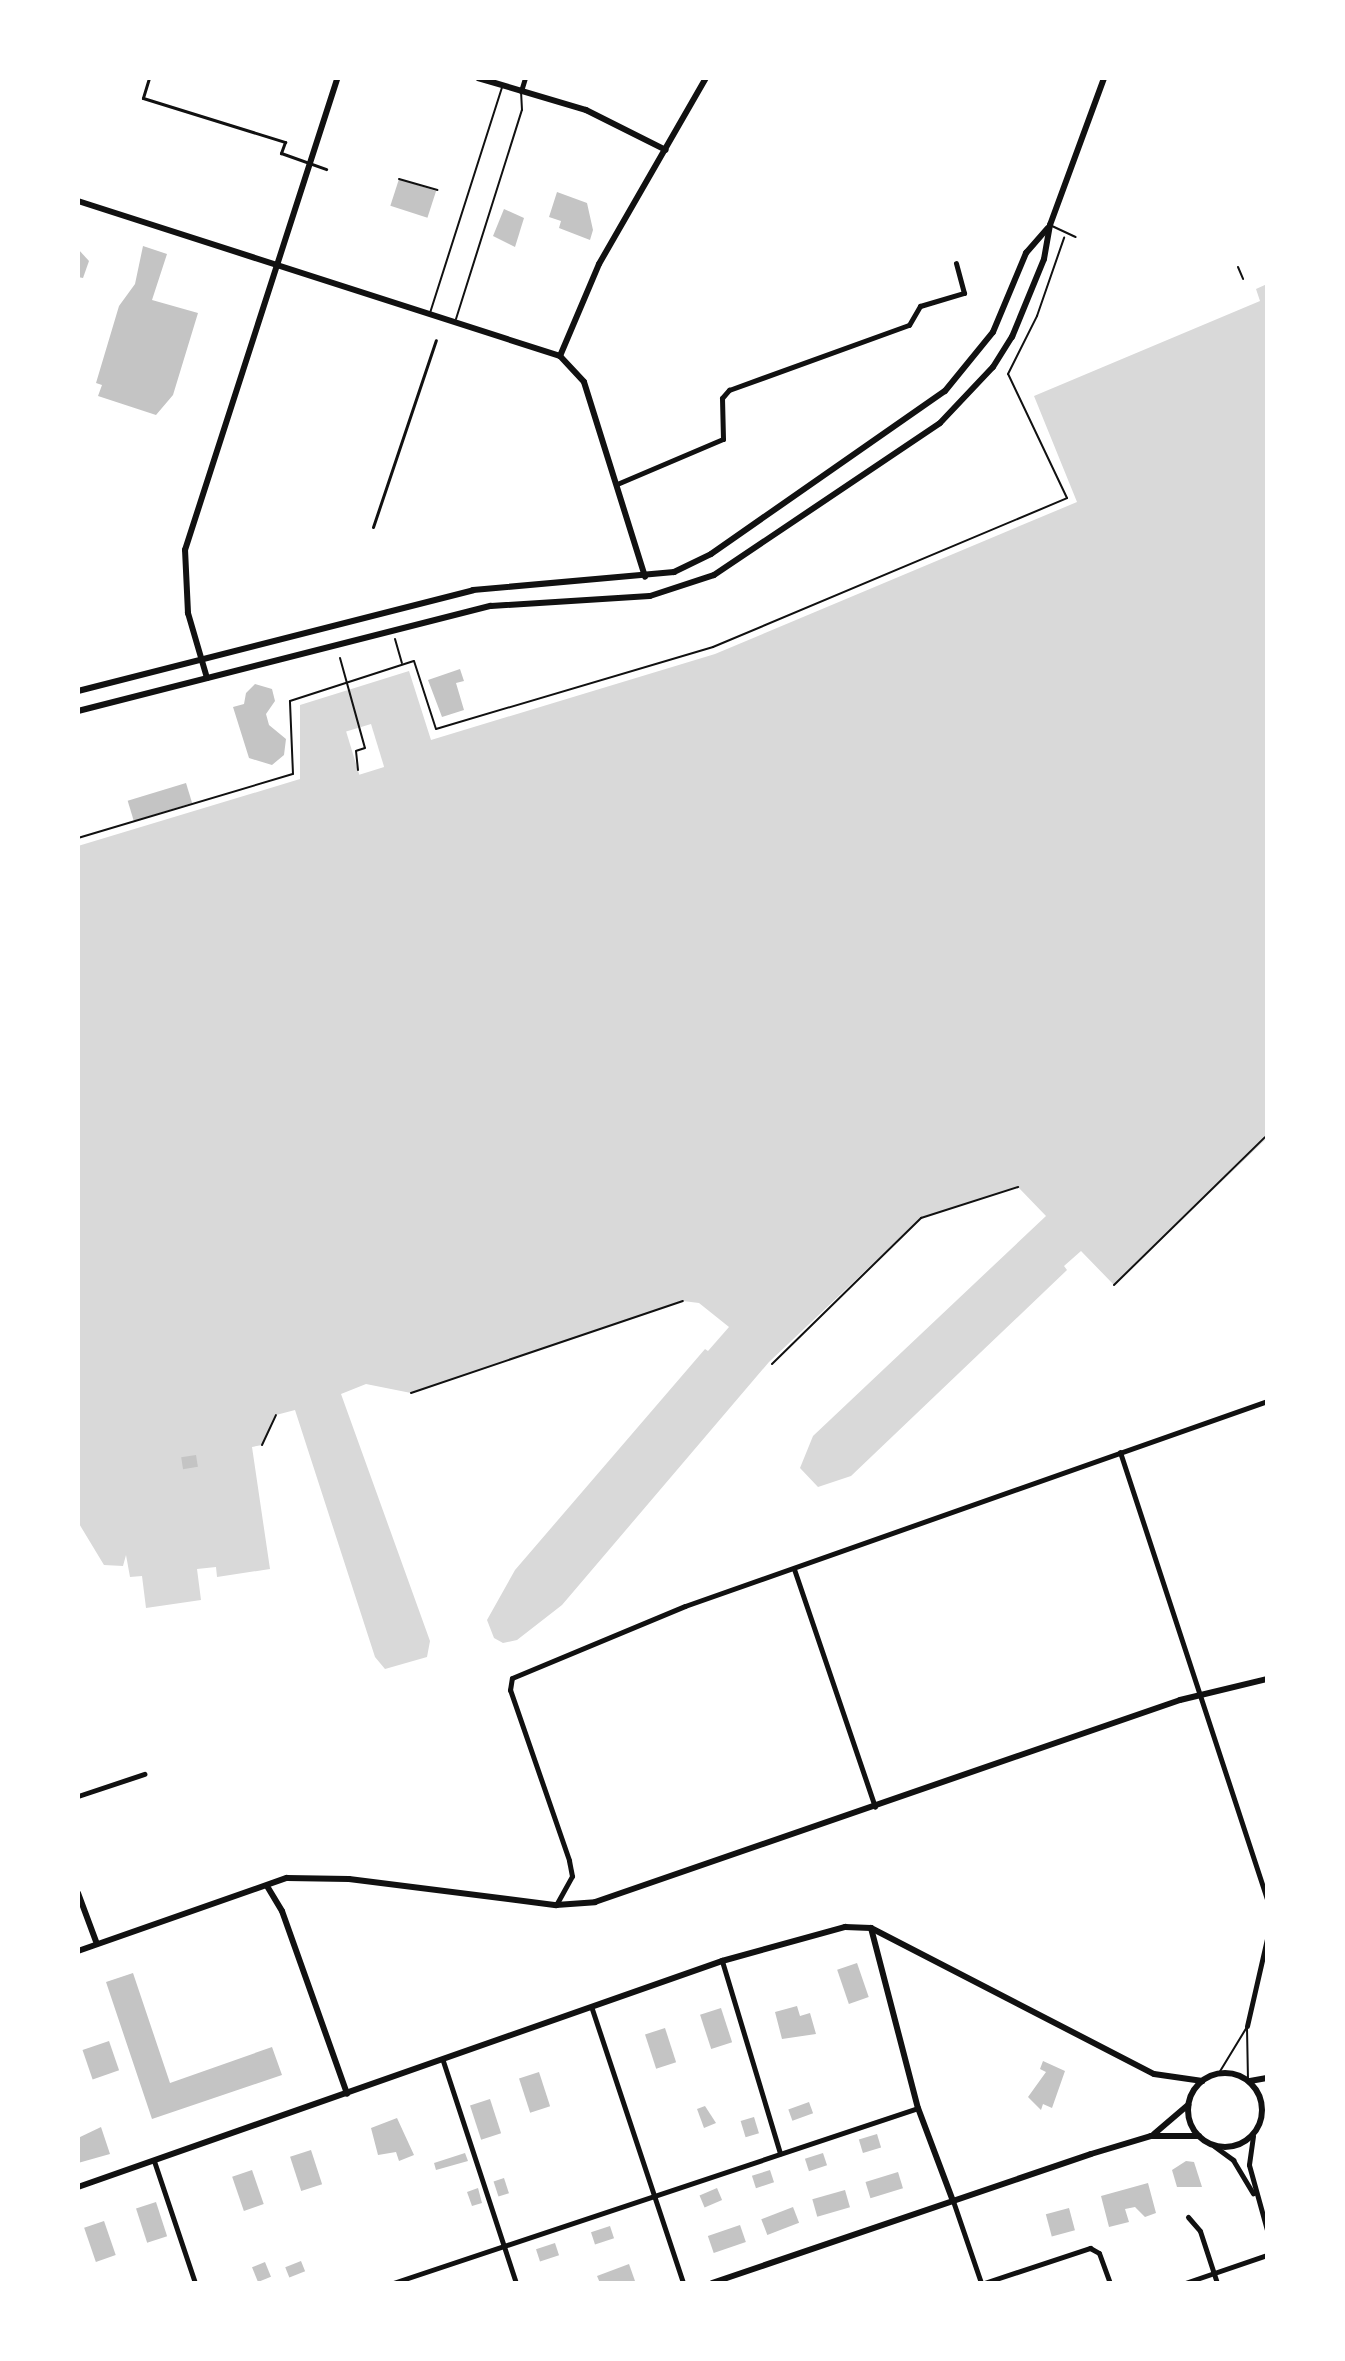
<!DOCTYPE html>
<style>
body{margin:0}
#map{position:relative;width:1345px;height:2361px;overflow:hidden;background:#fff;font-family:"Roboto Condensed",sans-serif}
div>[style]{position:absolute}
[style*='--x']{left:calc(var(--x)*1px);top:calc(var(--y)*1px);width:calc(var(--w)*1px);rotate:calc(var(--a)*1deg)}
.water>*{inset:0;background:#d9d9d9}
.pier>*{inset:0;background:#fff;transform-origin:0 0}
.building>*{inset:0;background:#c4c4c4;transform-origin:0 0}
.path>*{height:2px;margin:-1px;padding:0 1px;transform-origin:1px;border-radius:1px;background:#111}
.service>*{height:2px;margin:-1px;padding:0 1px;transform-origin:1px;border-radius:1px;background:#111}
.pedestrian>*{height:3px;margin:-1.5px;padding:0 1.5px;transform-origin:1.5px;border-radius:1.5px;background:#111}
.minor>*{height:5px;margin:-2.5px;padding:0 2.5px;transform-origin:2.5px;border-radius:2.5px;background:#111}
.tertiary>*{height:6px;margin:-3px;padding:0 3px;transform-origin:3px;border-radius:3px;background:#111}
.secondary>*{height:6px;margin:-3px;padding:0 3px;transform-origin:3px;border-radius:3px;background:#111}
.secondary>.ring{margin:-3px;padding:0;box-sizing:content-box;background:none;border:6px solid #111;border-radius:50%}
span{translate:-50% -50%;white-space:nowrap;text-align:center;line-height:1.15;-webkit-text-stroke:6px #fff;paint-order:stroke}
.frame{position:absolute;inset:0;border:80px solid #fff;pointer-events:none}
</style>
<div id="map">
<div class="water">
<div style="clip-path:polygon(1267px 284px,1267px 1138px,1114px 1285px,1081px 1251px,1064px 1266px,1067px 1270px,851px 1476px,818px 1487px,800px 1468px,813px 1436px,1046px 1216px,1018px 1187px,921px 1218px,769px 1362px,562px 1605px,517px 1640px,503px 1643px,494px 1638px,487px 1620px,515px 1570px,705px 1349px,708px 1351px,729px 1327px,699px 1303px,683px 1301px,411px 1393px,366px 1384px,341px 1394px,430px 1641px,427px 1657px,385px 1669px,375px 1657px,295px 1410px,276px 1415px,262px 1445px,252px 1447px,270px 1569px,217px 1577px,216px 1567px,197px 1569px,201px 1600px,146px 1608px,142px 1576px,130px 1577px,126px 1555px,123px 1566px,104px 1565px,78px 1522px,78px 846px,300px 779px,300px 705px,409px 671px,431px 740px,715px 654px,1077px 502px,1034px 396px,1260px 301px,1256px 289px)"></div>
</div>
<div class="pier">
<div style="left:371px;top:724px;width:45px;height:26px;rotate:73deg"></div>
</div>
<div class="building">
<div style="left:399px;top:179px;width:39px;height:28px;rotate:18deg"></div>
<div style="clip-path:polygon(557px 192px,587px 203px,593px 230px,590px 240px,559px 228px,561px 221px,549px 217px)"></div>
<div style="clip-path:polygon(504px 209px,524px 218px,515px 247px,493px 236px)"></div>
<div style="clip-path:polygon(143px 246px,167px 254px,152px 300px,198px 313px,173px 395px,156px 415px,98px 396px,102px 385px,96px 383px,119px 306px,135px 284px)"></div>
<div style="clip-path:polygon(78px 249px,89px 261px,83px 278px,78px 277px)"></div>
<div style="clip-path:polygon(460px 669px,464px 681px,456px 683px,464px 710px,442px 717px,428px 680px)"></div>
<div style="clip-path:polygon(255px 684px,272px 689px,275px 701px,266px 714px,269px 725px,286px 739px,284px 755px,272px 765px,249px 758px,233px 707px,244px 704px,246px 693px)"></div>
<div style="left:186px;top:783px;width:21px;height:61px;rotate:73deg"></div>
<div style="left:196px;top:1455px;width:12px;height:15px;rotate:81deg"></div>
<div style="left:857px;top:1963px;width:36px;height:21px;rotate:71deg"></div>
<div style="clip-path:polygon(133px 1973px,170px 2083px,272px 2047px,282px 2075px,152px 2119px,106px 1982px)"></div>
<div style="clip-path:polygon(797px 2006px,800px 2016px,810px 2013px,816px 2034px,782px 2039px,775px 2012px)"></div>
<div style="left:721px;top:2008px;width:36px;height:22px;rotate:72deg"></div>
<div style="left:665px;top:2028px;width:36px;height:21px;rotate:72deg"></div>
<div style="left:109px;top:2041px;width:31px;height:28px;rotate:71deg"></div>
<div style="clip-path:polygon(1043px 2061px,1065px 2071px,1052px 2108px,1043px 2104px,1041px 2110px,1028px 2097px,1046px 2072px,1040px 2069px)"></div>
<div style="left:539px;top:2072px;width:36px;height:21px;rotate:72deg"></div>
<div style="left:490px;top:2099px;width:36px;height:21px;rotate:72deg"></div>
<div style="left:809px;top:2102px;width:12px;height:22px;rotate:70deg"></div>
<div style="clip-path:polygon(705px 2106px,716px 2123px,704px 2128px,697px 2109px)"></div>
<div style="left:754px;top:2117px;width:17px;height:14px;rotate:73deg"></div>
<div style="clip-path:polygon(397px 2118px,414px 2155px,399px 2161px,396px 2152px,378px 2155px,371px 2128px)"></div>
<div style="clip-path:polygon(101px 2127px,110px 2154px,78px 2163px,78px 2138px)"></div>
<div style="left:877px;top:2134px;width:14px;height:19px;rotate:73deg"></div>
<div style="left:311px;top:2150px;width:36px;height:22px;rotate:72deg"></div>
<div style="clip-path:polygon(465px 2153px,468px 2161px,436px 2170px,434px 2163px)"></div>
<div style="left:823px;top:2153px;width:13px;height:19px;rotate:72deg"></div>
<div style="clip-path:polygon(1186px 2161px,1194px 2162px,1202px 2187px,1177px 2187px,1172px 2170px)"></div>
<div style="left:252px;top:2170px;width:36px;height:21px;rotate:71deg"></div>
<div style="left:770px;top:2170px;width:13px;height:19px;rotate:72deg"></div>
<div style="left:898px;top:2172px;width:17px;height:34px;rotate:73deg"></div>
<div style="left:504px;top:2178px;width:16px;height:11px;rotate:72deg"></div>
<div style="clip-path:polygon(1148px 2183px,1156px 2213px,1145px 2217px,1135px 2207px,1125px 2209px,1129px 2222px,1109px 2227px,1101px 2196px)"></div>
<div style="clip-path:polygon(478px 2188px,482px 2203px,472px 2206px,467px 2192px)"></div>
<div style="left:717px;top:2188px;width:13px;height:19px;rotate:67deg"></div>
<div style="left:845px;top:2190px;width:18px;height:34px;rotate:74deg"></div>
<div style="left:156px;top:2202px;width:36px;height:21px;rotate:72deg"></div>
<div style="left:793px;top:2207px;width:17px;height:34px;rotate:69deg"></div>
<div style="left:1069px;top:2208px;width:23px;height:24px;rotate:75deg"></div>
<div style="left:104px;top:2221px;width:36px;height:21px;rotate:71deg"></div>
<div style="left:740px;top:2225px;width:18px;height:34px;rotate:71deg"></div>
<div style="left:610px;top:2226px;width:13px;height:20px;rotate:72deg"></div>
<div style="left:555px;top:2243px;width:13px;height:20px;rotate:72deg"></div>
<div style="left:301px;top:2261px;width:11px;height:17px;rotate:68deg"></div>
<div style="left:265px;top:2262px;width:16px;height:14px;rotate:68deg"></div>
<div style="clip-path:polygon(629px 2264px,635px 2281px,600px 2283px,597px 2276px)"></div>
</div>
<div class="path">
<div style="--x:399;--y:179;--w:40;--a:16"></div>
<div style="--x:1238;--y:267;--w:13;--a:67"></div>
<div style="--x:395;--y:639;--w:25;--a:74"></div>
<div style="--x:340;--y:658;--w:93;--a:74.5"></div>
<div style="--x:365;--y:748;--w:9;--a:162"></div>
<div style="--x:356;--y:751;--w:19;--a:84"></div>
<div style="--x:78;--y:838;--w:224;--a:-16.6"></div>
<div style="--x:293;--y:774;--w:73;--a:-92.4"></div>
<div style="--x:290;--y:701;--w:130;--a:-17.9"></div>
<div style="--x:414;--y:661;--w:71;--a:72.1"></div>
<div style="--x:436;--y:729;--w:289;--a:-16.5"></div>
<div style="--x:713;--y:647;--w:384;--a:-22.8"></div>
<div style="--x:1067;--y:498;--w:137;--a:-115.4"></div>
<div style="--x:1008;--y:374;--w:65;--a:-63.4"></div>
<div style="--x:1037;--y:316;--w:83;--a:-70.9"></div>
<div style="--x:1114;--y:1285;--w:211;--a:-44.4"></div>
<div style="--x:772;--y:1364;--w:209;--a:-44.4"></div>
<div style="--x:921;--y:1218;--w:102;--a:-17.7"></div>
<div style="--x:411;--y:1393;--w:287;--a:-18.7"></div>
<div style="--x:262;--y:1445;--w:33;--a:-65"></div>
</div>
<div class="service">
<div style="--x:1052;--y:226;--w:26;--a:25"></div>
<div style="--x:430;--y:313;--w:237;--a:-72.3"></div>
<div style="--x:456;--y:319;--w:219;--a:-72.5"></div>
<div style="--x:522;--y:110;--w:18;--a:-93"></div>
<div style="--x:1247;--y:2028;--w:52;--a:88.9"></div>
<div style="--x:1219;--y:2073;--w:54;--a:-58.7"></div>
</div>
<div class="pedestrian">
<div style="--x:149;--y:78;--w:21;--a:107"></div>
<div style="--x:143;--y:98;--w:149;--a:17.2"></div>
<div style="--x:285;--y:142;--w:12;--a:110"></div>
<div style="--x:281;--y:153;--w:48;--a:19.6"></div>
<div style="--x:373;--y:527;--w:197;--a:-71.4"></div>
</div>
<div class="minor">
<div style="--x:521;--y:91;--w:14;--a:-73"></div>
<div style="--x:617;--y:484;--w:115;--a:-23"></div>
<div style="--x:723;--y:439;--w:41;--a:-91.4"></div>
<div style="--x:722;--y:398;--w:11;--a:-49"></div>
<div style="--x:729;--y:390;--w:191;--a:-19.9"></div>
<div style="--x:909;--y:325;--w:22;--a:-60"></div>
<div style="--x:920;--y:306;--w:46;--a:-16.5"></div>
<div style="--x:964;--y:293;--w:31;--a:-105"></div>
<div style="--x:1120;--y:1452;--w:470;--a:71.8"></div>
<div style="--x:794;--y:1569;--w:251;--a:71.2"></div>
<div style="--x:78;--y:1796;--w:70;--a:-18.4"></div>
<div style="--x:556;--y:1905;--w:33;--a:-61"></div>
<div style="--x:572;--y:1876;--w:16;--a:-101"></div>
<div style="--x:569;--y:1860;--w:180;--a:-109.1"></div>
<div style="--x:510;--y:1690;--w:12;--a:-81"></div>
<div style="--x:512;--y:1678;--w:187;--a:-22.6"></div>
<div style="--x:685;--y:1606;--w:617;--a:-19.4"></div>
<div style="--x:722;--y:1961;--w:201;--a:73.2"></div>
<div style="--x:592;--y:2009;--w:289;--a:71.6"></div>
<div style="--x:1247;--y:2026;--w:89;--a:-77.1"></div>
<div style="--x:443;--y:2061;--w:234;--a:71.8"></div>
<div style="--x:1253;--y:2136;--w:29;--a:98"></div>
<div style="--x:1249;--y:2165;--w:67;--a:74.5"></div>
<div style="--x:1214;--y:2146;--w:24;--a:36"></div>
<div style="--x:1233;--y:2160;--w:39;--a:59"></div>
<div style="--x:154;--y:2161;--w:129;--a:71.4"></div>
<div style="--x:953;--y:2201;--w:87;--a:71.1"></div>
<div style="--x:1188;--y:2217;--w:18;--a:49"></div>
<div style="--x:1200;--y:2231;--w:55;--a:71.9"></div>
<div style="--x:393;--y:2283;--w:553;--a:-18.43"></div>
<div style="--x:984;--y:2283;--w:112;--a:-18.3"></div>
<div style="--x:1090;--y:2248;--w:10;--a:29"></div>
<div style="--x:1099;--y:2253;--w:32;--a:70"></div>
<div style="--x:1185;--y:2283;--w:87;--a:-18.9"></div>
</div>
<div class="tertiary">
<div style="--x:478;--y:78;--w:113;--a:16.5"></div>
<div style="--x:586;--y:110;--w:89;--a:26.6"></div>
<div style="--x:78;--y:201;--w:506;--a:17.83"></div>
<div style="--x:560;--y:356;--w:35;--a:47"></div>
<div style="--x:584;--y:382;--w:204;--a:72.6"></div>
<div style="--x:560;--y:356;--w:100;--a:-67"></div>
<div style="--x:599;--y:264;--w:215;--a:-60.1"></div>
<div style="--x:267;--y:1886;--w:29;--a:59"></div>
<div style="--x:282;--y:1911;--w:194;--a:70.4"></div>
<div style="--x:78;--y:1893;--w:54;--a:69.6"></div>
<div style="--x:871;--y:1928;--w:186;--a:75.4"></div>
<div style="--x:918;--y:2108;--w:99;--a:69.4"></div>
<div style="--x:78;--y:1951;--w:221;--a:-19.3"></div>
<div style="--x:287;--y:1878;--w:62;--a:0.9"></div>
<div style="--x:349;--y:1879;--w:209;--a:7.2"></div>
<div style="--x:556;--y:1905;--w:39;--a:-4"></div>
<div style="--x:595;--y:1902;--w:619;--a:-19.05"></div>
<div style="--x:1180;--y:1700;--w:89;--a:-13.6"></div>
<div style="--x:78;--y:2187;--w:683;--a:-19.34"></div>
<div style="--x:722;--y:1961;--w:128;--a:-15.5"></div>
<div style="--x:845;--y:1927;--w:26;--a:2"></div>
<div style="--x:871;--y:1928;--w:318;--a:27.3"></div>
<div style="--x:1154;--y:2074;--w:49;--a:8.3"></div>
</div>
<div class="secondary">
<div style="--x:207;--y:678;--w:68;--a:-106.3"></div>
<div style="--x:188;--y:613;--w:63;--a:-92.7"></div>
<div style="--x:185;--y:550;--w:496;--a:-72.1"></div>
<div style="--x:78;--y:691;--w:408;--a:-14.3"></div>
<div style="--x:473;--y:590;--w:202;--a:-5.1"></div>
<div style="--x:674;--y:572;--w:41;--a:-25.9"></div>
<div style="--x:711;--y:554;--w:285;--a:-34.9"></div>
<div style="--x:945;--y:391;--w:76;--a:-50.9"></div>
<div style="--x:993;--y:332;--w:86;--a:-67.3"></div>
<div style="--x:1026;--y:253;--w:33;--a:-49"></div>
<div style="--x:78;--y:711;--w:426;--a:-14.3"></div>
<div style="--x:491;--y:606;--w:159;--a:-3.6"></div>
<div style="--x:650;--y:596;--w:67;--a:-18.2"></div>
<div style="--x:714;--y:575;--w:272;--a:-33.9"></div>
<div style="--x:940;--y:423;--w:77;--a:-46.6"></div>
<div style="--x:993;--y:367;--w:36;--a:-58"></div>
<div style="--x:1012;--y:337;--w:84;--a:-67.7"></div>
<div style="--x:1044;--y:259;--w:35;--a:-80"></div>
<div style="--x:1050;--y:225;--w:157;--a:-69.8"></div>
<div class="ring" style="left:1188px;top:2073px;width:68px;height:68px"></div>
<div style="--x:1250;--y:2081;--w:17;--a:-10"></div>
<div style="--x:1154;--y:2134;--w:45;--a:-40.5"></div>
<div style="--x:712;--y:2283;--w:400;--a:-18.8"></div>
<div style="--x:1091;--y:2154;--w:63;--a:-16.7"></div>
<div style="--x:1151;--y:2136;--w:48;--a:0"></div>
</div>
<div class="frame"></div>
</div>
